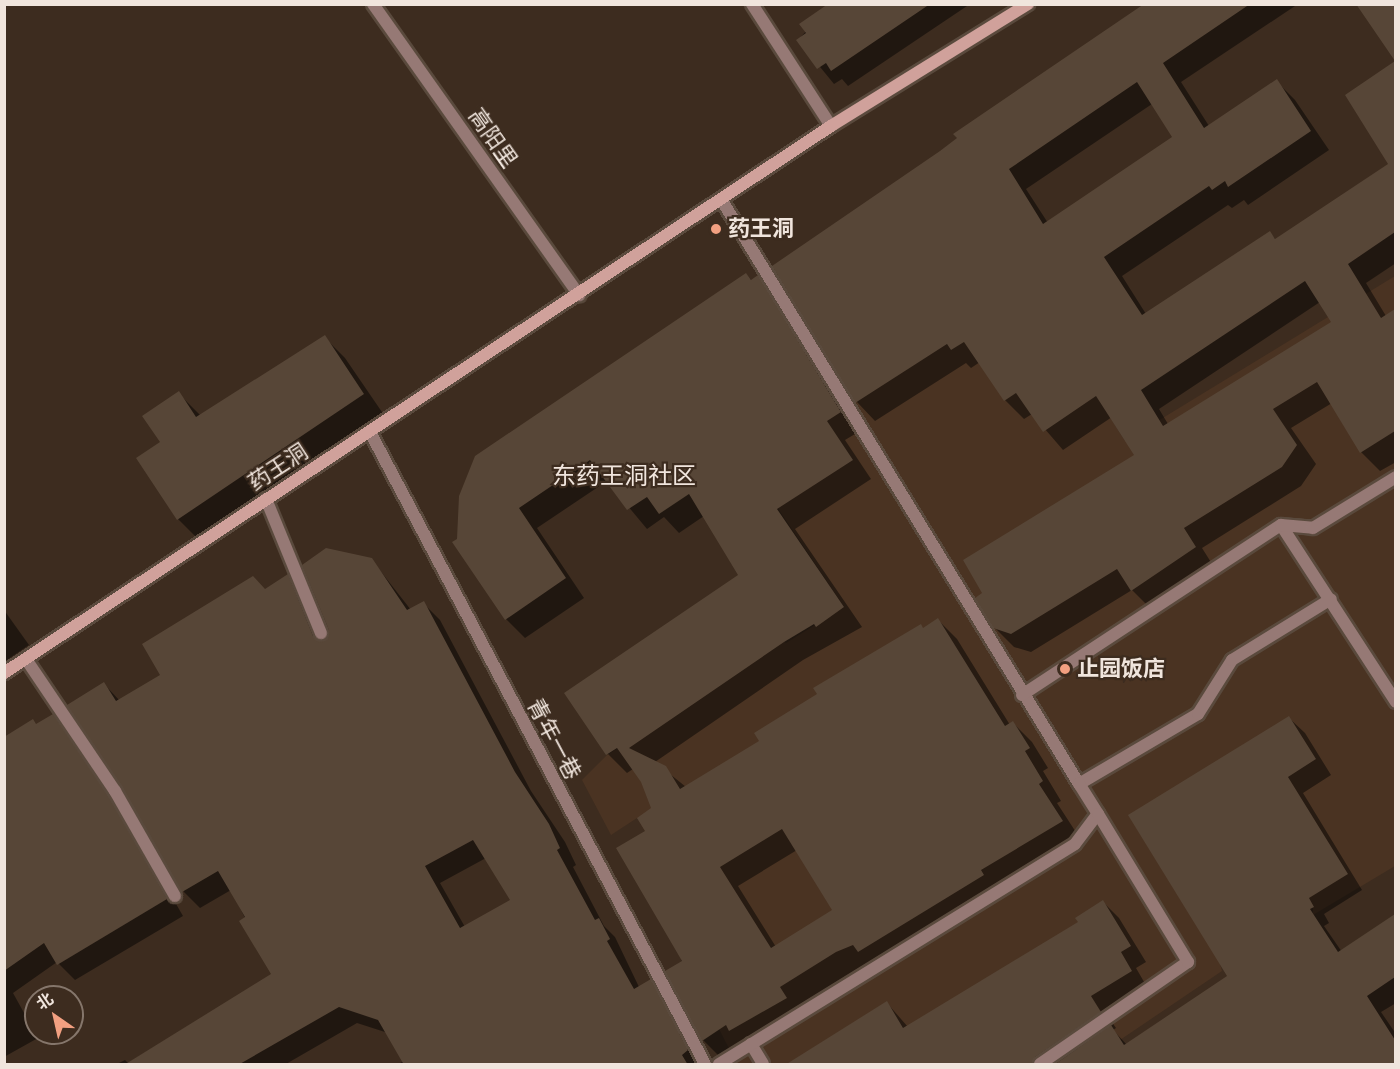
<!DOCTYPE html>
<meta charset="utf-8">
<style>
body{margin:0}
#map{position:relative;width:1400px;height:1069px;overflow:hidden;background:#3d2c1f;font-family:Signika,"Noto Sans SC",sans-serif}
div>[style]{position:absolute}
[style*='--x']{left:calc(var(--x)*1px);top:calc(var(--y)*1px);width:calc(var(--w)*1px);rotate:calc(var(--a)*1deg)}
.built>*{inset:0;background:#4a3322}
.shadow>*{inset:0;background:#0007}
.building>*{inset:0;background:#574637}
.roads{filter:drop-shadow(2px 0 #5a4a3d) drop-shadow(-2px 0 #5a4a3d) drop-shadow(0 2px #5a4a3d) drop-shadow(0 -2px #5a4a3d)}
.lane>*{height:12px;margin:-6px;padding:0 6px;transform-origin:6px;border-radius:6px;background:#967975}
.street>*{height:12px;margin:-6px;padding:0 6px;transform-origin:6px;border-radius:6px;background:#967975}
.secondary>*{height:12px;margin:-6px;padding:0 6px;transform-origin:6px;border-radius:6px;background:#d0a19b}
.dots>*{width:16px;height:16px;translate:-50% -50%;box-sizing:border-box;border:3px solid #3d2c1f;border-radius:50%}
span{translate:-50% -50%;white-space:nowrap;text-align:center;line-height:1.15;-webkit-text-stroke:4.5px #3d2c1f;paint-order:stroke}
.street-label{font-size:22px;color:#f0e5dd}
.poi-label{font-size:22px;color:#f0e5dd;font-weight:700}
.left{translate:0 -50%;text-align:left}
.neighbourhood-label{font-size:24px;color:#f0e5dd}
.frame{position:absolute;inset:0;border:6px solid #f0e5dd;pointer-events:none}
.north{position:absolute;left:24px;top:985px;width:60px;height:60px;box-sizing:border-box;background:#3d2c1f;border:2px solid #85766b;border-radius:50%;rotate:326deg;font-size:16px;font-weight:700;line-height:24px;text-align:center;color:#f0e5dd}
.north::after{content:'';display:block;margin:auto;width:21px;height:27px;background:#f2a081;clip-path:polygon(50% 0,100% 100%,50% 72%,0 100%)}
</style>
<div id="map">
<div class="built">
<div style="clip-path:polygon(1395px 276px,1395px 866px,1313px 915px,1313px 907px,1220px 964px,1222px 971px,1120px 1040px,1069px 1064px,737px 1064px,719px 1029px,732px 971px,637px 818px,611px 835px,582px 780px,607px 755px,753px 663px,780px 638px,786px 643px,844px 607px,769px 495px,769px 468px,834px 414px,947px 344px,951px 350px,990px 325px,1091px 387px,1125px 441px)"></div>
</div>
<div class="shadow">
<div style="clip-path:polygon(831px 4px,970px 4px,848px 86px,842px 79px,834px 84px,798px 40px)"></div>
<div style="clip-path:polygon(evenodd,1147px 4px,1298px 4px,1181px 82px,1209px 126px,1276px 81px,1295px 100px,1329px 150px,1248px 205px,1244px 200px,1232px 208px,1228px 205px,1122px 276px,1146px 314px,1270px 233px,1276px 240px,1390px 164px,1347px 96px,1396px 63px,1396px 263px,1366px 283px,1386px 316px,1396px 310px,1396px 462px,1380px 471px,1361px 452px,1332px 403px,1291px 428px,1316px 464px,1301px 486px,1202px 548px,1214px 567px,1151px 609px,1132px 590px,1031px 652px,1014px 647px,995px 628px,1136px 456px,1112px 417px,1063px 450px,1032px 414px,1024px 419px,1005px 400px,980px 362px,971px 368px,966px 363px,875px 421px,857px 402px,941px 153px,1147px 4px,1152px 104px,1174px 138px,1048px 223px,1026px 189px,1152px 104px,1147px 4px,1320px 302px,1334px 322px,1168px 424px,1159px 409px,1320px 302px)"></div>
<div style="clip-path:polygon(1358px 4px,1396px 4px,1396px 60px)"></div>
<div style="clip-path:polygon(evenodd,746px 274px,752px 281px,758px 277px,777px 296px,860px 431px,845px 440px,871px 479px,795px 529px,862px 627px,803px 660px,655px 762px,686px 787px,761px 741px,938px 620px,957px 639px,1010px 725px,1013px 723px,1032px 742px,1048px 768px,1043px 771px,1061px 801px,1057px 803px,1081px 840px,798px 1006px,805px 1017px,722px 1059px,703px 1040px,647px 831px,653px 809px,642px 782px,633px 769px,627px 773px,608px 754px,566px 693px,740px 576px,704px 516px,679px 533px,664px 517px,647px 529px,607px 481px,537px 528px,584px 598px,525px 638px,506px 619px,454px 543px,746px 274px,797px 850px,834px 911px,776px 947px,738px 886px,797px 850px)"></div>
<div style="clip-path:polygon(324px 337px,345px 358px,384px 415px,199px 540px,178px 519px,162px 442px,178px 393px,201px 416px)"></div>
<div style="clip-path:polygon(evenodd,371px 559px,411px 610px,423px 603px,440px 620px,531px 791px,565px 842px,576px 865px,573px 867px,604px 926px,615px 937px,639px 987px,650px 981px,667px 998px,703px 1064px,398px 1064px,404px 1061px,388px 1033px,357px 1023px,286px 1064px,117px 1064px,125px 1060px,128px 1063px,273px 974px,231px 890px,200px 908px,184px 892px,123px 786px,104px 684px,120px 701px,162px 676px,288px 576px,304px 593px,325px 643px,371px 559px,486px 858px,512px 901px,465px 927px,440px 883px,486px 858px)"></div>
<div style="clip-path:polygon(4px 610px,29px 645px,4px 662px)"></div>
<div style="clip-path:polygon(53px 716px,69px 732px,124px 814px,183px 916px,75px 980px,57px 962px,13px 993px,38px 1038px,4px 1057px,4px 904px,37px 726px)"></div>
<div style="clip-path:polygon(1289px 718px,1305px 733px,1331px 775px,1303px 793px,1362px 890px,1324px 914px,1329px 923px,1324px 926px,1342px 952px,1396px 917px,1396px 1003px,1381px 1012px,1396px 1034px,1396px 1064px,797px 1064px,887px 1003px,908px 1027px,1080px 923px,1103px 902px,1119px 918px,1146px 962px,1136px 968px,1147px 987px,1105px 1012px,1116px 1028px,1113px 1030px,1127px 1045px,1229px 976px)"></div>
</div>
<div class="building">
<div style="clip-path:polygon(828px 4px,930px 4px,831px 71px,826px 63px,817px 69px,796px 40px,806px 33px,799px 24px)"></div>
<div style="clip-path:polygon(evenodd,1144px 4px,1250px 4px,1163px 63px,1204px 128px,1277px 79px,1311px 131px,1228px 187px,1225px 181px,1212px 190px,1209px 186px,1104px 257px,1142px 315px,1270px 231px,1275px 239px,1388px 164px,1345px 95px,1395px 61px,1356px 4px,1395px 4px,1395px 232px,1348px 264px,1381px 318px,1395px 309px,1395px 431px,1360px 453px,1317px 382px,1273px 409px,1297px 445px,1282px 467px,1184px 528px,1196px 547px,1131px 591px,1117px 569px,1011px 634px,993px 628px,975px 598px,982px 593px,963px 560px,1134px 455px,1096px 396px,1043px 432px,1016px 393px,1004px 401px,964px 342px,951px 350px,947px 344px,855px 403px,772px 266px,940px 151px,957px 138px,953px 134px,1144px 4px,1137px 82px,1172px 137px,1043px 224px,1009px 169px,1137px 82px,1144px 4px,1305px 281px,1331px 322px,1163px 426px,1141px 390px,1305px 281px)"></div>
<div style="clip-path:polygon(evenodd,746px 273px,751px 280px,758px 275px,841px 412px,827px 421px,853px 460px,777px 509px,844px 607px,816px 627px,814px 624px,784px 642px,629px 748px,666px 766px,680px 789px,759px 741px,754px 733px,817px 694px,813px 688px,921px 624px,923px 628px,938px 618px,1005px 726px,1013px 721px,1030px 748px,1025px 751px,1043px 781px,1039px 784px,1063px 821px,981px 870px,984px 875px,858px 952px,853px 945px,836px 952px,780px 987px,787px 998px,729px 1031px,726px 1025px,702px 1041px,665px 971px,682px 961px,616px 848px,645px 831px,637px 818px,651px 808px,641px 782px,617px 748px,606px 755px,564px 693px,738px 575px,689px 494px,659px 514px,647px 497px,627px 510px,590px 460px,519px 508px,566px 578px,505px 620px,452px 542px,457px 539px,459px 496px,475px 456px,746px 273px,782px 829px,832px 910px,771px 948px,720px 867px,782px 829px)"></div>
<div style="clip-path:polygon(325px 335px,364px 394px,177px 520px,136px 458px,160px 442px,142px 416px,179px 391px,196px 417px)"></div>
<div style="clip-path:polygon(evenodd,326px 548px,372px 558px,407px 610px,424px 601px,515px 772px,549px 824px,560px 848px,557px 850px,595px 920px,599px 918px,610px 939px,607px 941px,634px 989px,651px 979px,688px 1050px,682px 1055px,688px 1065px,404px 1065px,378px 1020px,339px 1007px,238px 1065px,124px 1065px,271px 974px,239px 921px,245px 917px,218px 871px,182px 892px,122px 787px,67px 705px,104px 682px,116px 701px,160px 675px,142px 644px,253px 576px,265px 589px,288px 574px,313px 636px,325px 640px,329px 630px,302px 565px,326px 548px,473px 840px,510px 900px,460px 928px,425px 866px,473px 840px)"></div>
<div style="clip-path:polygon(53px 714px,108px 795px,167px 899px,57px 965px,44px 943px,4px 971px,4px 737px,33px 719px,36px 724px)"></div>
<div style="clip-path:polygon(1289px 716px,1316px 759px,1288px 777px,1348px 874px,1309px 898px,1314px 907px,1310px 909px,1338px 952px,1395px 914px,1395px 977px,1367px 996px,1395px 1040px,1395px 1065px,1054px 1065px,1111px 1025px,1124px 1045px,1227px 976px,1128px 815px)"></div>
<div style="clip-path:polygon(1103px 900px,1131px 946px,1121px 952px,1132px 971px,1091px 996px,1101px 1012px,1035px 1057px,1032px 1065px,785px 1065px,887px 1001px,903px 1028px,1078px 922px,1075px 918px)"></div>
</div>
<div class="roads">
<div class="lane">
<div style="--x:721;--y:199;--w:686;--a:58.53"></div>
<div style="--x:1079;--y:784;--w:138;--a:-30.5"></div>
<div style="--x:1198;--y:714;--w:64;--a:-57.8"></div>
<div style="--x:1232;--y:660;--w:116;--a:-31.6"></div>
<div style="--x:266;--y:499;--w:145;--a:67.7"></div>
<div style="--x:1281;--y:525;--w:211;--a:57"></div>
<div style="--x:26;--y:659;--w:159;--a:56"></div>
<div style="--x:115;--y:791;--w:121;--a:60.3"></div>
<div style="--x:1022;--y:695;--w:310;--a:-33.3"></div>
<div style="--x:1281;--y:525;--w:32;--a:5"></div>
<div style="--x:1313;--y:528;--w:97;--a:-31.6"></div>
<div style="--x:751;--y:1044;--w:23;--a:59"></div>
<div style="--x:719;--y:1064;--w:418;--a:-31.7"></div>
<div style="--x:1075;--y:844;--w:38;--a:-53"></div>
<div style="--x:1098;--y:814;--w:36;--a:-122"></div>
<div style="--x:1040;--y:1064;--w:180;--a:-34.6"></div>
<div style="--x:1188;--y:962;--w:173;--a:-121.3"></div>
</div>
<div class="street">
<div style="--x:373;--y:4;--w:357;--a:54.7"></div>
<div style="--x:752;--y:4;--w:145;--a:57.1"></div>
<div style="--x:370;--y:432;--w:715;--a:62.07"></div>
</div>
<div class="secondary">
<div style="--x:4;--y:673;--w:992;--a:-33.48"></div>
<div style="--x:831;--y:126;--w:232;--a:-31.8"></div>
</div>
</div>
<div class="dots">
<div style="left:716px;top:229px;background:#f2a081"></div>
<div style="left:1065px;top:669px;background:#f2a081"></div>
</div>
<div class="street-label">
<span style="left:493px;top:138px;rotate:55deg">高阳里</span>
<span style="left:278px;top:467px;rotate:-33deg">药王洞</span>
<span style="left:554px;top:739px;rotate:62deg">青年一巷</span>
</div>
<div class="poi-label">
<span class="left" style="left:728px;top:229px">药王洞</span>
<span class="left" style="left:1077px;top:669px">止园饭店</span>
</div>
<div class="neighbourhood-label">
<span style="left:624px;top:477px">东药王洞社区</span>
</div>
<div class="frame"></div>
<div class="north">北</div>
</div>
